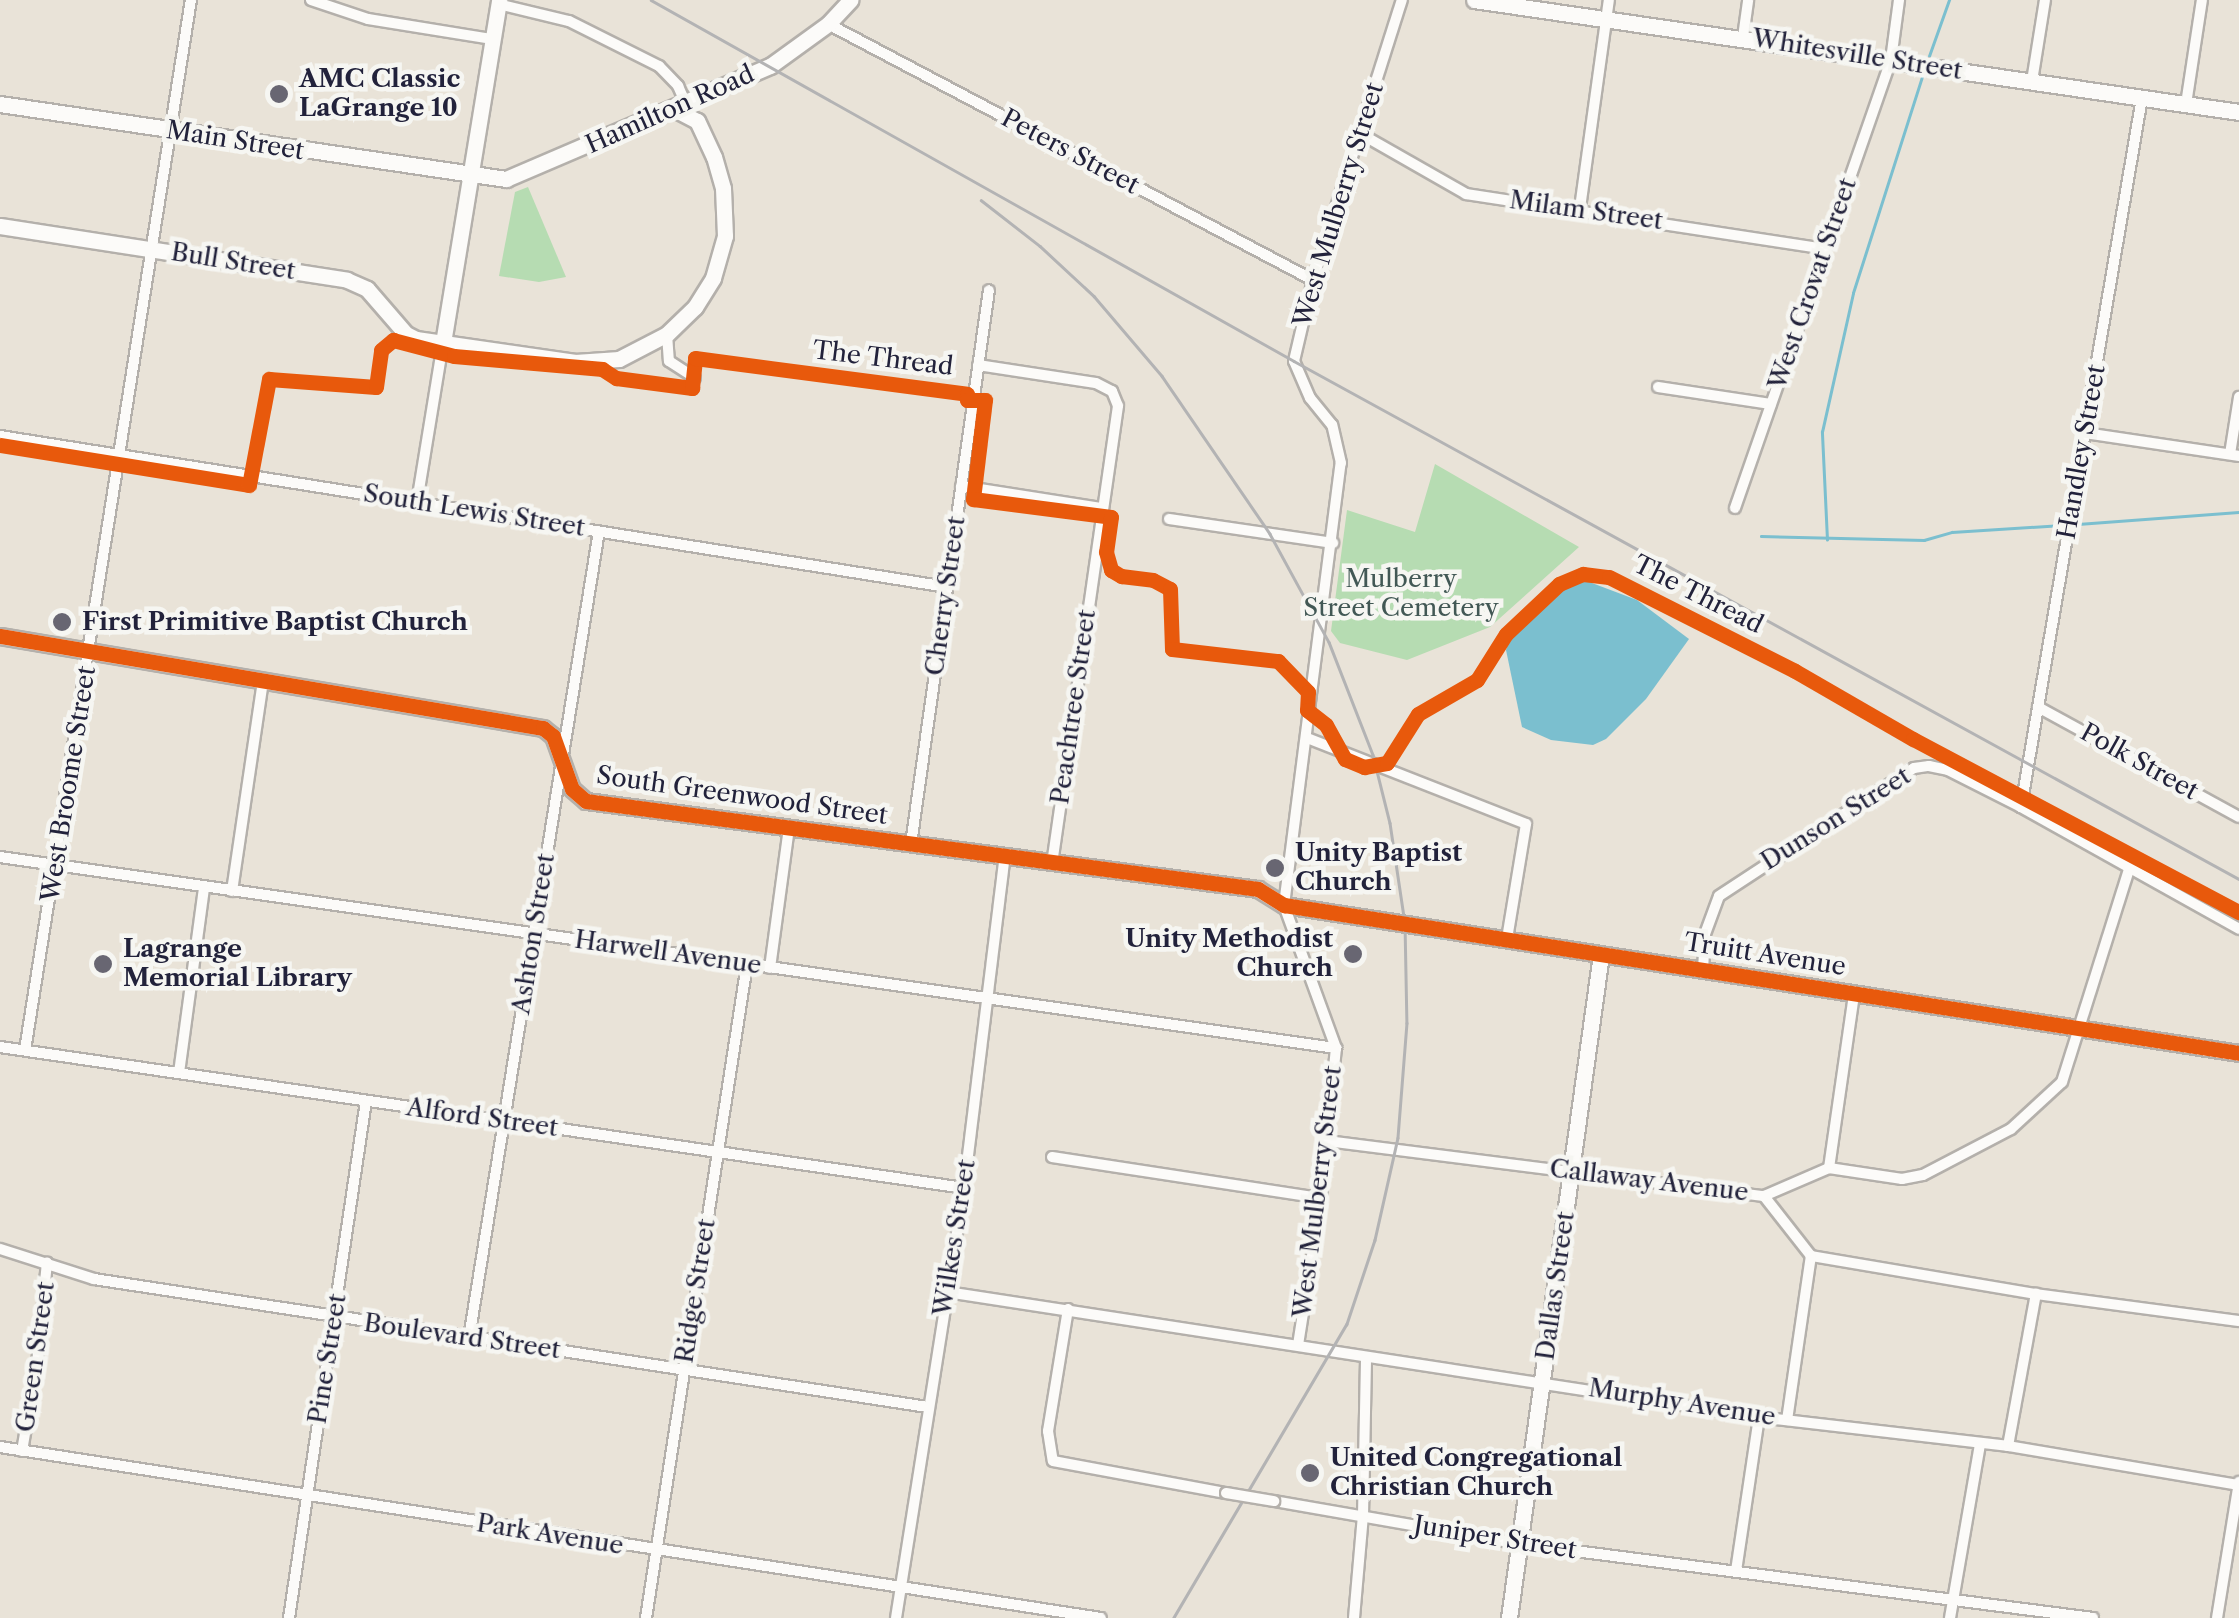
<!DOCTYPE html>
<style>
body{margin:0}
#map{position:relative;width:2239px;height:1618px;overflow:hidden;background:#e9e3d8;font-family:"Libre Caslon Text",serif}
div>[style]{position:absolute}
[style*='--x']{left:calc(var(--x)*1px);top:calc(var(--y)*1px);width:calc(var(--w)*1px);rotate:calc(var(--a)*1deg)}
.green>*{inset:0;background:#b6dcb2}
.water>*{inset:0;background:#7bbfcf}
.stream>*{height:2.5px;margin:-1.25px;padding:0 1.25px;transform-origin:1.25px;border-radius:1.25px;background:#7bbfcf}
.roads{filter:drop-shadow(2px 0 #b4b0ab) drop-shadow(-2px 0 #b4b0ab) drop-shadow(0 2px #b4b0ab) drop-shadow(0 -2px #b4b0ab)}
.street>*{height:10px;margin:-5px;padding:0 5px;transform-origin:5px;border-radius:5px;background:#fcfbf9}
.secondary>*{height:15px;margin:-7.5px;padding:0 7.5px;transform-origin:7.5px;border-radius:7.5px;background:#fcfbf9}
.rail>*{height:2.5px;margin:-1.25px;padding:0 1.25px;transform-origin:1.25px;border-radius:1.25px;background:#b3b3b4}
.bridges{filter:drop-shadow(2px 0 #b4b0ab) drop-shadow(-2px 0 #b4b0ab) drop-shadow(0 2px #b4b0ab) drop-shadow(0 -2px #b4b0ab)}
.street-bridge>*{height:10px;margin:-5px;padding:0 5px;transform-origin:5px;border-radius:5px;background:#fcfbf9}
.cycleway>*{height:15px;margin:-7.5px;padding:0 7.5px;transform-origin:7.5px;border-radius:7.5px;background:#e8590c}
.dots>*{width:28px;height:28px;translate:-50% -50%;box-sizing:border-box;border:5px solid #f6f6f2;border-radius:50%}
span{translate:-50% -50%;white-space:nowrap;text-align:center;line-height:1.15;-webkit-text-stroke:9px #f6f6f2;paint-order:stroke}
.street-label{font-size:25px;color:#22223b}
.poi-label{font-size:25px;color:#22223b;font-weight:700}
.left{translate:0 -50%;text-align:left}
.right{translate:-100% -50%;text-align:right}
.park-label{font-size:25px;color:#425855}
</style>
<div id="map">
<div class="green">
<div style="clip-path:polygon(528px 187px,566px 277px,539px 282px,499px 276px,515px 192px)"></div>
<div style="clip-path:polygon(1435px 464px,1579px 547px,1490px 627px,1407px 660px,1340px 643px,1331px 631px,1347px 510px,1415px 532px)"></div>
</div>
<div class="water">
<div style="clip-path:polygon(1584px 580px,1637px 600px,1689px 639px,1646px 699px,1606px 739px,1593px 745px,1551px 740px,1522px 727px,1506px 650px,1510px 637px,1558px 591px)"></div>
</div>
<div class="stream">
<div style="--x:1928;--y:59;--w:63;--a:-70.4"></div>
<div style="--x:2078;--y:524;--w:161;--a:-4.3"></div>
<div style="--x:1761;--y:536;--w:163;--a:1.4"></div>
<div style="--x:1924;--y:540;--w:29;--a:-16"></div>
<div style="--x:1952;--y:532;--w:110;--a:-3.6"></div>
<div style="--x:1827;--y:540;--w:108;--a:-92.7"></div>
<div style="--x:1822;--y:432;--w:142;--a:-77.4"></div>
<div style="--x:1853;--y:293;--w:233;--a:-72.3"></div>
</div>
<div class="roads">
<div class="street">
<div style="--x:311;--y:0;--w:60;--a:18.4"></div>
<div style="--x:368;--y:19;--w:126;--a:9.2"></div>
<div style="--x:498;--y:4;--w:73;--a:13.5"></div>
<div style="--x:569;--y:21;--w:101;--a:26.6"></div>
<div style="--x:659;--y:66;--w:28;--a:46"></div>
<div style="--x:678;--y:86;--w:20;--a:66"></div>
<div style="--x:828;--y:24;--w:548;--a:27.83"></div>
<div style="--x:1743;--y:37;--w:37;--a:-82"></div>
<div style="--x:2032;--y:81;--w:82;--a:-80.9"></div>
<div style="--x:2186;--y:104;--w:105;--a:-81.3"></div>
<div style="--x:1361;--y:134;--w:121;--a:29.7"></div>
<div style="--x:1466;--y:194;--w:363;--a:8.7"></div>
<div style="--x:1580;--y:208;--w:210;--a:-82.1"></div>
<div style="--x:667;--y:334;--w:27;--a:86"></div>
<div style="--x:669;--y:361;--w:31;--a:33"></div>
<div style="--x:978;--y:365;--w:119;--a:8.7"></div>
<div style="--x:1096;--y:383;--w:18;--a:27"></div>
<div style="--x:1112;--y:391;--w:16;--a:68"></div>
<div style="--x:1118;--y:406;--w:461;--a:98.2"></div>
<div style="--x:1658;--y:387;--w:114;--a:8.6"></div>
<div style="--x:2085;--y:433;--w:156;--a:8.5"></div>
<div style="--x:0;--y:436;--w:959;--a:9.06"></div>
<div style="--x:2230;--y:454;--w:58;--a:-81"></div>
<div style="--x:961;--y:486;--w:143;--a:8.9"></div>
<div style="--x:417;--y:502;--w:161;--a:-80.7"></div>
<div style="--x:1735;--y:508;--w:474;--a:-70.8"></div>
<div style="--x:1891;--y:60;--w:61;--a:-82.4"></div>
<div style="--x:1169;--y:519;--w:166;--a:8.3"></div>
<div style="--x:2038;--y:707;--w:229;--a:28.7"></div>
<div style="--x:1307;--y:738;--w:235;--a:21.4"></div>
<div style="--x:1526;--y:824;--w:117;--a:99.4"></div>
<div style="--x:2021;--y:807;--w:719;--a:-80.32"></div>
<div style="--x:911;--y:844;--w:559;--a:-81.99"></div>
<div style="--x:0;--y:857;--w:1350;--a:8.14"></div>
<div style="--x:232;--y:891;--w:213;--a:-81.6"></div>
<div style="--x:770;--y:968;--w:141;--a:-82.3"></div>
<div style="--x:1703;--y:971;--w:37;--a:-87"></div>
<div style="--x:1705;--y:934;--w:40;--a:-69.8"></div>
<div style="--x:1719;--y:896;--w:233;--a:-33.3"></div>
<div style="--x:1914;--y:768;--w:15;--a:-8"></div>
<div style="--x:1929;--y:766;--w:19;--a:12"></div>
<div style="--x:1948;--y:770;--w:82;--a:26.9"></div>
<div style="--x:2021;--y:807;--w:250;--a:29.2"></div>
<div style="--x:0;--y:1047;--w:974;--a:8.32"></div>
<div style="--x:25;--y:1050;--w:1063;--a:-81.02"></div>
<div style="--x:179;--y:1073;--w:188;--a:-82.3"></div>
<div style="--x:1327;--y:1141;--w:440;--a:7.2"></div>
<div style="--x:1764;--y:1196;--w:76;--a:51.9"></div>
<div style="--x:1811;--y:1256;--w:228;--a:9.6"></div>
<div style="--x:2036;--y:1294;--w:205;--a:7.6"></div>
<div style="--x:1052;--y:1157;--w:272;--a:8.7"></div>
<div style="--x:1829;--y:1168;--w:176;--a:-81.8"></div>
<div style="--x:1764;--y:1196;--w:71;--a:-23.3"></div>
<div style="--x:1829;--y:1168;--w:74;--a:8.6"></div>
<div style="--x:1902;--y:1179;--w:21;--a:-11"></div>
<div style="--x:1923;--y:1175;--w:99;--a:-27.6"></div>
<div style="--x:2011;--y:1129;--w:69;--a:-42.7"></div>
<div style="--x:2062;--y:1082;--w:223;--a:-72.5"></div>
<div style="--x:0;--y:1249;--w:99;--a:17.7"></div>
<div style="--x:94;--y:1279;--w:844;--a:8.73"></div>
<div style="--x:947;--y:1292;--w:822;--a:8.75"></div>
<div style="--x:1759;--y:1417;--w:251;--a:6.6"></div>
<div style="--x:2008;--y:1446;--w:234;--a:9.6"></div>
<div style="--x:1068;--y:1309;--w:124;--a:99.3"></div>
<div style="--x:1048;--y:1431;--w:30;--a:81"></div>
<div style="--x:1053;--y:1461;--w:176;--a:10.5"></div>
<div style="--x:469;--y:1338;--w:817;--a:-80.85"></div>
<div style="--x:1298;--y:1345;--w:149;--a:-81.1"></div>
<div style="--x:1321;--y:1198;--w:151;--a:-84.3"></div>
<div style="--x:1336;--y:1048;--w:152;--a:-110"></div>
<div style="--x:1284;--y:905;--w:446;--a:-82.7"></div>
<div style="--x:1341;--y:463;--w:39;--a:-103"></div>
<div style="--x:1332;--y:425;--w:35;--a:-129"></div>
<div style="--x:1310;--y:398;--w:40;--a:-113.4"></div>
<div style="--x:1294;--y:361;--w:83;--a:-76.8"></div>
<div style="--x:1313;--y:280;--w:294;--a:-72.4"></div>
<div style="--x:1787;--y:1420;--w:166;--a:-81.7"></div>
<div style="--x:2008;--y:1446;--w:155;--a:-79.6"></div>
<div style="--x:0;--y:1447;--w:1114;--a:8.83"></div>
<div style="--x:22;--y:1451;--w:88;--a:-80.2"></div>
<div style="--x:37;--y:1364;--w:102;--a:-84.4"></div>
<div style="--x:1274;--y:1501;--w:251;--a:9.9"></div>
<div style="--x:1521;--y:1544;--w:577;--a:7.37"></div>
<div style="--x:1736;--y:1571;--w:156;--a:-81.5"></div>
<div style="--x:289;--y:1618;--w:523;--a:-81.53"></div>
<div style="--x:646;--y:1618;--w:662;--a:-81.22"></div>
<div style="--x:896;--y:1618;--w:435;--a:-81"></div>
<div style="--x:964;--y:1188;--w:335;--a:-83"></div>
<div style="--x:1354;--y:1618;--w:102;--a:-85"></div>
<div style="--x:1363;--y:1516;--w:159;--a:-88.9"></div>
<div style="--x:1950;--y:1618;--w:177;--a:-80.2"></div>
<div style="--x:2217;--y:1618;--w:138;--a:-80.8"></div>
</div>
<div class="secondary">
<div style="--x:1474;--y:0;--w:773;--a:8.33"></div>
<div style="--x:0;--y:104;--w:512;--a:8.43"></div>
<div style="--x:506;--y:179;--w:287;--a:-23.2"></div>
<div style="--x:770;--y:66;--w:72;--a:-35.9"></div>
<div style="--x:828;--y:24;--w:33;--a:-47"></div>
<div style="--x:0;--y:226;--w:351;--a:8.8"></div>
<div style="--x:347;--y:280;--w:22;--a:24"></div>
<div style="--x:367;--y:289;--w:60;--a:49.1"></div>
<div style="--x:406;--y:334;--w:11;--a:27"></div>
<div style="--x:416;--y:339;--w:161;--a:8.2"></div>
<div style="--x:575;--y:362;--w:44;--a:-3.9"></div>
<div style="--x:619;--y:359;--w:54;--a:-27.5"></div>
<div style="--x:667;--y:334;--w:39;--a:-44"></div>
<div style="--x:695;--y:307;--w:34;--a:-58"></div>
<div style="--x:713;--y:278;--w:44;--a:-74.1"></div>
<div style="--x:725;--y:236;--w:48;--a:-92.4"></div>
<div style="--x:723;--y:188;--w:32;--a:-106"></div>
<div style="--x:714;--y:157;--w:40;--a:-115"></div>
<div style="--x:697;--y:121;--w:26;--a:-152"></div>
<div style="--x:443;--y:343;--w:348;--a:-80.7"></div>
<div style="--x:0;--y:636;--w:551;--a:9.62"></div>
<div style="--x:543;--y:728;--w:13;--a:39"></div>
<div style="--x:553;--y:736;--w:56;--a:70.3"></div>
<div style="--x:572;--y:789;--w:18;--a:41"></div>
<div style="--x:586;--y:801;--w:678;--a:7.46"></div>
<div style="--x:1258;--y:889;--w:31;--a:32"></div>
<div style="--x:1284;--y:905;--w:966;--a:8.81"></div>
<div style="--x:1509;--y:1618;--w:670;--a:-82.11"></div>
</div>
</div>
<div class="rail">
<div style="--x:651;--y:0;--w:737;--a:29.31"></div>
<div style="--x:1294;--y:361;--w:1078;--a:28.73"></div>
<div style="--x:981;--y:200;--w:75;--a:37.9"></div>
<div style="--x:1040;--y:246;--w:74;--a:42.8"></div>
<div style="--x:1094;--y:296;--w:105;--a:49.6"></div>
<div style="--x:1162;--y:376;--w:191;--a:55.6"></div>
<div style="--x:1270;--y:534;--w:123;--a:61.4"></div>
<div style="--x:1329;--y:642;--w:121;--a:68.7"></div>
<div style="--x:1373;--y:755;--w:70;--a:76"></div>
<div style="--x:1390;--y:823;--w:101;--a:81.5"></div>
<div style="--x:1405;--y:923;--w:100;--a:88.9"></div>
<div style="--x:1407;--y:1023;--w:115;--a:94.5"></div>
<div style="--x:1398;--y:1138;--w:105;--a:102.7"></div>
<div style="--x:1375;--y:1240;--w:89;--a:108.4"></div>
<div style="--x:1347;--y:1324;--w:341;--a:120.5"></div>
</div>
<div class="bridges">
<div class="street-bridge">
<div style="--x:1226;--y:1493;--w:49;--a:9.5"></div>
</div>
</div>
<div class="cycleway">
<div style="--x:0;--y:445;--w:252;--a:9.1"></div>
<div style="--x:249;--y:485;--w:108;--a:-79.3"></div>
<div style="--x:269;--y:379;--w:107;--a:4.3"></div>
<div style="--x:376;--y:387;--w:37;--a:-82"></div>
<div style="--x:381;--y:350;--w:16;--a:-40"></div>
<div style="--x:393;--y:340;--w:63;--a:14.7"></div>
<div style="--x:454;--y:356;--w:149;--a:5"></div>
<div style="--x:602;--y:369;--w:17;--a:33"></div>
<div style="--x:616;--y:378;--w:77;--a:7.5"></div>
<div style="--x:692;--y:388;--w:30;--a:-84"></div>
<div style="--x:695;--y:358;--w:274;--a:7.5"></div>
<div style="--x:967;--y:394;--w:6;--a:90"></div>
<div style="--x:967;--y:400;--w:18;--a:0"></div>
<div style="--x:985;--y:400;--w:100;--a:96.9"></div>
<div style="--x:973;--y:499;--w:139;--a:7.4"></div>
<div style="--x:1111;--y:517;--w:35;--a:98"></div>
<div style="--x:1106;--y:552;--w:19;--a:74"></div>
<div style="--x:1111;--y:570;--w:12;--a:31"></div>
<div style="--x:1121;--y:576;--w:32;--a:7"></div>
<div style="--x:1153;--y:580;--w:19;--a:28"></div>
<div style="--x:1170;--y:589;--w:60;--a:88.1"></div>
<div style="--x:1172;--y:649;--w:107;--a:6.5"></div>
<div style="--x:1278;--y:661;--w:43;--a:45.9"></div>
<div style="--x:1308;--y:692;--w:18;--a:93"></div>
<div style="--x:1307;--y:710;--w:24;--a:38"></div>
<div style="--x:1326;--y:725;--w:39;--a:61"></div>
<div style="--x:1345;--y:759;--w:21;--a:23"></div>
<div style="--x:1364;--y:767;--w:23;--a:-10"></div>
<div style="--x:1387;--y:763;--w:58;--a:-57.7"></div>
<div style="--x:1418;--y:714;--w:68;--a:-30"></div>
<div style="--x:1477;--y:680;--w:54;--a:-57.8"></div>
<div style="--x:1506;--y:634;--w:73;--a:-43.3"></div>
<div style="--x:1559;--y:584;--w:26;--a:-23"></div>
<div style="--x:1583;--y:574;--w:26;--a:7"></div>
<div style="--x:1609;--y:577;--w:208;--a:26.8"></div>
<div style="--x:1795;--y:671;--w:136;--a:30"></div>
<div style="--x:1913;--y:739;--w:369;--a:28"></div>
<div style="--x:0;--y:636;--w:551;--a:9.62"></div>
<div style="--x:543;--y:728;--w:13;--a:39"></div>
<div style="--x:553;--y:736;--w:56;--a:70.3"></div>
<div style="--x:572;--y:789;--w:18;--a:41"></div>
<div style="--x:586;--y:801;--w:678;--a:7.46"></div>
<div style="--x:1258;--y:889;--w:31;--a:32"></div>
<div style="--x:1284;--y:905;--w:966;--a:8.81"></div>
</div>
<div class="dots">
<div style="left:279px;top:94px;background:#686672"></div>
<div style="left:62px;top:622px;background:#686672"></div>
<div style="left:1275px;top:868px;background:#686672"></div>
<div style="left:1353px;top:954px;background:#686672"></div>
<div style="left:103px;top:964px;background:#686672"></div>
<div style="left:1310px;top:1473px;background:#686672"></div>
</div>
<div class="street-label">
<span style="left:1857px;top:55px;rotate:9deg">Whitesville Street</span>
<span style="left:670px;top:110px;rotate:-24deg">Hamilton Road</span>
<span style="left:235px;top:141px;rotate:9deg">Main Street</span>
<span style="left:1070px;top:152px;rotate:28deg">Peters Street</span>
<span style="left:1339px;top:205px;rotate:-73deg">West Mulberry Street</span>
<span style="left:1586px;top:211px;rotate:8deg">Milam Street</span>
<span style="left:233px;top:262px;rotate:9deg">Bull Street</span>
<span style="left:1813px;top:284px;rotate:-71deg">West Crovat Street</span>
<span style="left:883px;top:359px;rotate:7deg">The Thread</span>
<span style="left:2082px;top:452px;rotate:-80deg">Handley Street</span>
<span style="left:474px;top:511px;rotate:9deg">South Lewis Street</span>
<span style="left:1698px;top:595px;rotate:27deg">The Thread</span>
<span style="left:946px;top:596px;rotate:-82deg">Cherry Street</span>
<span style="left:1074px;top:707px;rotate:-82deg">Peachtree Street</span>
<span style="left:2139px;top:762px;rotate:29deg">Polk Street</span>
<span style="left:69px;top:784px;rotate:-81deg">West Broome Street</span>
<span style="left:742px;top:796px;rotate:8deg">South Greenwood Street</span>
<span style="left:1836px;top:819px;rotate:-32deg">Dunson Street</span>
<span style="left:534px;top:934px;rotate:-81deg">Ashton Street</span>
<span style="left:668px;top:953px;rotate:8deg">Harwell Avenue</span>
<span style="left:1765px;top:955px;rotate:9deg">Truitt Avenue</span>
<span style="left:482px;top:1118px;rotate:8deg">Alford Street</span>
<span style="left:1649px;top:1181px;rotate:7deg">Callaway Avenue</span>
<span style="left:1318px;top:1192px;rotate:-83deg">West Mulberry Street</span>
<span style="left:955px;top:1238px;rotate:-81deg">Wilkes Street</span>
<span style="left:1556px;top:1286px;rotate:-82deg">Dallas Street</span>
<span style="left:696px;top:1291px;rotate:-81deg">Ridge Street</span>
<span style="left:462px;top:1337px;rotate:8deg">Boulevard Street</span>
<span style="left:36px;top:1357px;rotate:-82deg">Green Street</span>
<span style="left:328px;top:1359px;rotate:-81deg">Pine Street</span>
<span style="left:1682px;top:1403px;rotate:9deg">Murphy Avenue</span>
<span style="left:550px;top:1535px;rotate:9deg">Park Avenue</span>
<span style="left:1495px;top:1538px;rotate:9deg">Juniper Street</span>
</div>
<div class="poi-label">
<span class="left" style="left:299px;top:94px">AMC Classic<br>LaGrange 10</span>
<span class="left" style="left:82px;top:622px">First Primitive Baptist Church</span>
<span class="left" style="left:1295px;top:868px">Unity Baptist<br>Church</span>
<span class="right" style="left:1333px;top:954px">Unity Methodist<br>Church</span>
<span class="left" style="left:123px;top:964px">Lagrange<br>Memorial Library</span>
<span class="left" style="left:1330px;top:1473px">United Congregational<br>Christian Church</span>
</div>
<div class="park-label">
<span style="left:1401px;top:594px">Mulberry<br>Street Cemetery</span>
</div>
</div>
